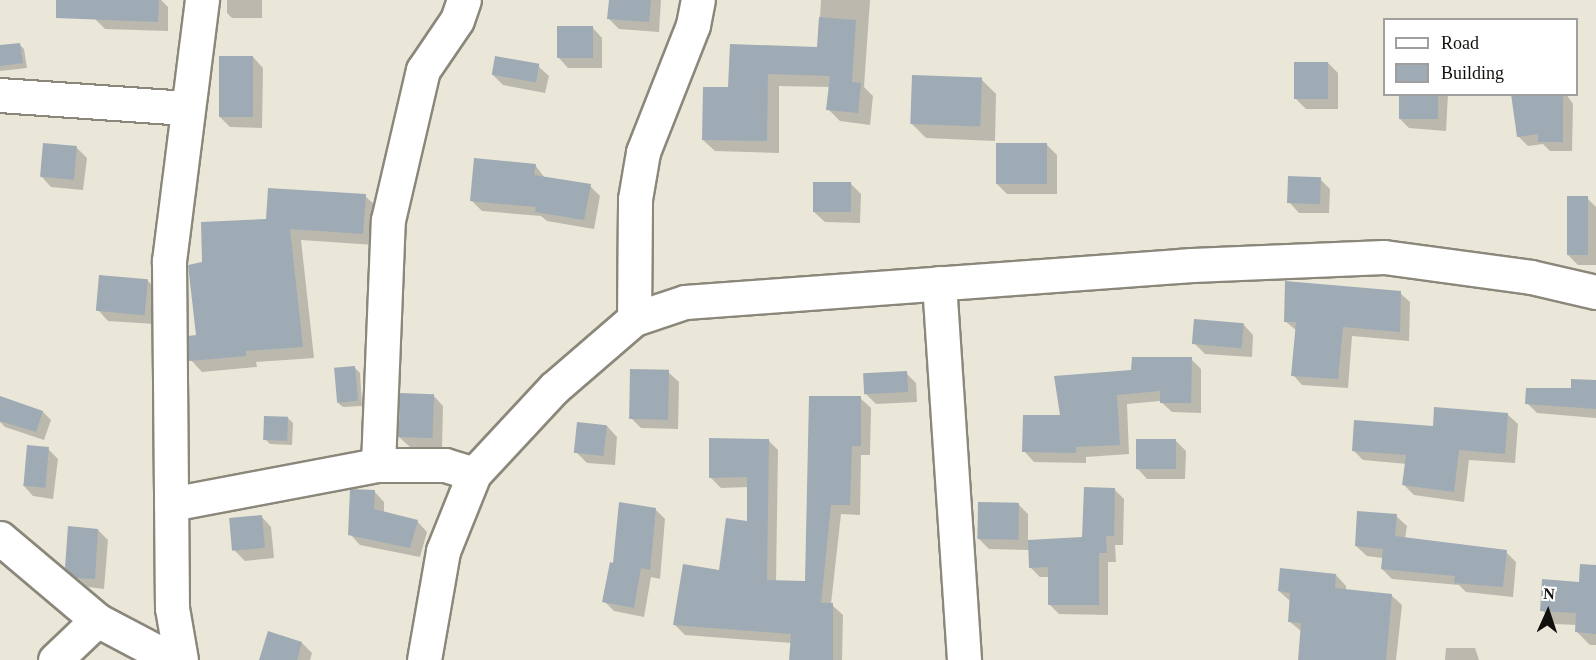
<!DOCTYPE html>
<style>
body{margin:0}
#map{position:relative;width:1596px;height:660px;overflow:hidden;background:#eae7d9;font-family:"Times New Roman",serif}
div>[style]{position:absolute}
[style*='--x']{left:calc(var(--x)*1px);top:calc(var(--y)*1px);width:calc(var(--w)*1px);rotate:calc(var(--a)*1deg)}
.shadow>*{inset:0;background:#0003}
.building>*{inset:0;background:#9fabb4;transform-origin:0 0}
.roads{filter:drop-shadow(2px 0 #8b887b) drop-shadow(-2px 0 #8b887b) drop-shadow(0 2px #8b887b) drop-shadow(0 -2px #8b887b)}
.minor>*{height:33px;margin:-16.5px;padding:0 16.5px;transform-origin:16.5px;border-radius:16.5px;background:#fff}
span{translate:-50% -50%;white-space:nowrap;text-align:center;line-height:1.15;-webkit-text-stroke:5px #fff;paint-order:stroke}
.legend{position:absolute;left:1383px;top:18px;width:195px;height:78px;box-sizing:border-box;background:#fff;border:2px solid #a09f9e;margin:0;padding:8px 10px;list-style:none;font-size:18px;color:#12100c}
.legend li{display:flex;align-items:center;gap:12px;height:30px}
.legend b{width:30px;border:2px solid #a09f9e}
.north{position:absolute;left:1518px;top:582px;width:60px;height:60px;-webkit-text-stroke:4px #fff;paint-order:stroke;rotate:3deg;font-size:16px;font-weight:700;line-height:24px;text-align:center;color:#12100c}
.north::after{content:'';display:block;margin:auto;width:21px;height:27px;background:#12100c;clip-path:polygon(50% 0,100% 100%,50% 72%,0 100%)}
</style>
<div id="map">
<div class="shadow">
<div style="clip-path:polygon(95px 0,161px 0,168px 7px,168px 31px,105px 29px,95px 19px)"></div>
<div style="clip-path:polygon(227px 0,262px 0,262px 18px,232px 18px,227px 13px)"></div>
<div style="clip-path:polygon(610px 0,661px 0,659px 32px,619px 29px,609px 19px)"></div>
<div style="clip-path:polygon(821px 0,870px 0,864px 87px,873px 96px,870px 125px,840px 121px,828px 109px,830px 87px,779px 86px,779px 153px,715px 151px,703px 140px,730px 89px,818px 48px)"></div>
<div style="clip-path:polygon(592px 27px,602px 38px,602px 68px,568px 68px,558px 57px)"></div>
<div style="clip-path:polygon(19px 44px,24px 49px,27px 68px,0 71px,0 47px)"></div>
<div style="clip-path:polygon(253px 57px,263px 68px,262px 128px,230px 127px,220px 117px)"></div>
<div style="clip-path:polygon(1328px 63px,1338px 73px,1338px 109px,1306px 109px,1296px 99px)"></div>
<div style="clip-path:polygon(538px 66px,549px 76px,545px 93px,503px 85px,493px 75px)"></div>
<div style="clip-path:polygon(981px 79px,996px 94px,995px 141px,926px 138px,911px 123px)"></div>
<div style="clip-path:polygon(1400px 94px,1448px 94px,1446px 131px,1409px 128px,1399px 118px)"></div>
<div style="clip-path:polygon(1513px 94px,1566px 94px,1573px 104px,1572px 151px,1550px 151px,1543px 144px,1528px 146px,1518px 136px)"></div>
<div style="clip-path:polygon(1047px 145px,1057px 155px,1057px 194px,1007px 194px,997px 184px)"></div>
<div style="clip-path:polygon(77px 148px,87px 158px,83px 190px,51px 187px,41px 176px)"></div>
<div style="clip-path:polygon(535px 165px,545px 178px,590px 186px,600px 196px,594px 229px,547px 221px,541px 216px,482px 211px,471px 200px)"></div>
<div style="clip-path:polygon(1320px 179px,1330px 189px,1329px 213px,1299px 213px,1289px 202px)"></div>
<div style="clip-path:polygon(851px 184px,861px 194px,860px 223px,825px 222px,814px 212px)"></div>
<div style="clip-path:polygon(365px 196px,377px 207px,375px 245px,301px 240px,314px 358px,256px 362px,257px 367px,202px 372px,191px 360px,197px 337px,204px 264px,267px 221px)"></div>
<div style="clip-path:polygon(1587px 198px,1596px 207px,1596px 265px,1578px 265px,1568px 255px)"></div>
<div style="clip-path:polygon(147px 280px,157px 290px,155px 324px,108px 321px,98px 310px)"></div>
<div style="clip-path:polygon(1400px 293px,1410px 302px,1409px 341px,1352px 336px,1348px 388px,1302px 385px,1293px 375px,1297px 331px,1285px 321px)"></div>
<div style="clip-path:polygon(1243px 324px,1253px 335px,1252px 357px,1205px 354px,1194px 343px)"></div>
<div style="clip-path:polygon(1191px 359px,1201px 369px,1201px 413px,1172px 412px,1160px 401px,1127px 404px,1129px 454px,1086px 457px,1086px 463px,1034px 462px,1024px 451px,1062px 417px,1133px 371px)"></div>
<div style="clip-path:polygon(355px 368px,360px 373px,362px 406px,343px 407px,338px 403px)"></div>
<div style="clip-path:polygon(668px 372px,679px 382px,678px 429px,641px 428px,631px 418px)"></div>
<div style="clip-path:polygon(906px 373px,916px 383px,917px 402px,876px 404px,866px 394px)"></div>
<div style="clip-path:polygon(1596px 382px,1596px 418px,1537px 413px,1527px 403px)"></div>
<div style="clip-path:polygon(433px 395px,443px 406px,442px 448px,410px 447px,399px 437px)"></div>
<div style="clip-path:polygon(0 398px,43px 412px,51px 420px,44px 440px,5px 427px,0 422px)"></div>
<div style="clip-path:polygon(860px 398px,871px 408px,870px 455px,861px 455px,860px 515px,841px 514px,831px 604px,843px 615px,842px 660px,790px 660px,792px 643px,685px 635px,675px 625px,720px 572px,748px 523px,749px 487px,721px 488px,711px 478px,768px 440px,778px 450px,776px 582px,806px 582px)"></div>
<div style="clip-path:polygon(1507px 414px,1518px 424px,1515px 463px,1469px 460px,1464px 502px,1414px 495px,1404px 485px,1407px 464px,1363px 460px,1353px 450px,1434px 428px)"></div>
<div style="clip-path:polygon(288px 418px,293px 423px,292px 445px,270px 444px,265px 439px)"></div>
<div style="clip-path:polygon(607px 426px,617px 437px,615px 465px,587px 463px,576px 452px)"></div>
<div style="clip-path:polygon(1175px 440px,1186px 451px,1185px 479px,1147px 479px,1137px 468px)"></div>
<div style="clip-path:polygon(48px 449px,58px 459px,53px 499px,33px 496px,23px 485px)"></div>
<div style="clip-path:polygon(1115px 490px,1124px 499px,1123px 545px,1115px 545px,1116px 562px,1108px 562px,1108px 615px,1059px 614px,1049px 604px,1050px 577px,1040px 577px,1030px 567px,1030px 550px,989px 549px,979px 539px,1018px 504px,1028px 514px,1028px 542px,1084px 539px)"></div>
<div style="clip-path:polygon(374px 491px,384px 502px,384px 513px,417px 521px,427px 532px,420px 557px,360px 545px,350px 534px)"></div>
<div style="clip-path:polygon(655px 509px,665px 519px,660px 579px,651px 577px,644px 617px,614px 611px,604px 601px,614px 565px)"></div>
<div style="clip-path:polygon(261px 516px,271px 527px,274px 558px,245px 561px,235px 551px)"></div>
<div style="clip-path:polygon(1396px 516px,1407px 526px,1405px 539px,1506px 552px,1516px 562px,1513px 597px,1466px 592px,1459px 585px,1392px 579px,1382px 569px,1383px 558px,1367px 556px,1356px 546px)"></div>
<div style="clip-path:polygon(98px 530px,108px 540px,104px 589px,88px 587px,66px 568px)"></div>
<div style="clip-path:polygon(1336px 575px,1346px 586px,1346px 591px,1391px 595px,1402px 605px,1396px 660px,1299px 660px,1302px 632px,1289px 621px,1290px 601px,1279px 591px)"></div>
<div style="clip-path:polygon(1596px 585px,1596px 645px,1590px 645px,1576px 631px,1577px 625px,1555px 624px,1542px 610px)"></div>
<div style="clip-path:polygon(302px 643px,312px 653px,310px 660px,261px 660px)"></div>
<div style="clip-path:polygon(1446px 648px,1475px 648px,1479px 660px,1445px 660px)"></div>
</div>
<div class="building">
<div style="clip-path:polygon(56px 0,159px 0,158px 22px,56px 18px)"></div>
<div style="clip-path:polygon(609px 0,651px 0,649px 22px,607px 19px)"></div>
<div style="clip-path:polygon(819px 17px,856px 20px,852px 82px,861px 83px,858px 113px,826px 110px,830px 76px,768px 74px,767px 141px,702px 140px,703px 87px,728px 87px,730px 44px,817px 47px)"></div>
<div style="left:557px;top:26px;width:36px;height:32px"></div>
<div style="clip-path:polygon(20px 43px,23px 63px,0 66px,0 45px)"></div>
<div style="left:219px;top:56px;width:34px;height:61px"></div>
<div style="left:495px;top:56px;width:45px;height:19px;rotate:10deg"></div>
<div style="left:1294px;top:62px;width:34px;height:37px"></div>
<div style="left:912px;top:75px;width:70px;height:49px;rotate:2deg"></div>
<div style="left:1399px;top:94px;width:39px;height:25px"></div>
<div style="clip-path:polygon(1511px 94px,1563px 94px,1563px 142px,1538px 142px,1538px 134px,1517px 137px)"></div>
<div style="left:43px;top:143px;width:34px;height:34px;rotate:5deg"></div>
<div style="left:996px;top:143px;width:51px;height:41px"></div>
<div style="clip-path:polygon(474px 158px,536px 164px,534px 175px,591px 184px,584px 220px,535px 212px,536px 207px,470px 201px)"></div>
<div style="left:1288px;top:176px;width:33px;height:27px;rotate:2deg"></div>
<div style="left:813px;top:182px;width:38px;height:30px"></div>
<div style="clip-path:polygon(268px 188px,366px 194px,363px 234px,290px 229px,303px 347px,246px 351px,246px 356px,189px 361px,188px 336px,196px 335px,188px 265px,202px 262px,201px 222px,266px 219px)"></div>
<div style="left:1567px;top:196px;width:21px;height:59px"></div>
<div style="left:99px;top:275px;width:49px;height:36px;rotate:5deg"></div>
<div style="clip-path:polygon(1285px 281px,1401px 291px,1400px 332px,1343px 327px,1338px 379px,1291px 376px,1296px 322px,1284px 322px)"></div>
<div style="left:1194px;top:319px;width:50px;height:25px;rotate:5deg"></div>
<div style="clip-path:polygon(1132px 357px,1192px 357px,1191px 403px,1160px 403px,1160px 391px,1117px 395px,1120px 445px,1076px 447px,1076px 453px,1022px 452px,1023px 415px,1060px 415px,1054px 376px,1131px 370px)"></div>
<div style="left:355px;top:366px;width:35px;height:21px;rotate:85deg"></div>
<div style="left:630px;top:369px;width:39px;height:50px;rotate:1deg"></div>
<div style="left:907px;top:371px;width:21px;height:44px;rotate:87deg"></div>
<div style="clip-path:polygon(1571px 379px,1596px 380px,1596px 409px,1525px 404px,1526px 388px,1571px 388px)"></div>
<div style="left:400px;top:393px;width:34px;height:44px;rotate:2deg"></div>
<div style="clip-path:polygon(0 396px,43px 411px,36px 432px,0 421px)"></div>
<div style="clip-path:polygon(809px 396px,861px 396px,861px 446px,852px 446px,850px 505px,831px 505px,821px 603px,833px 603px,833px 660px,789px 660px,791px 634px,673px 625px,683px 564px,719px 570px,726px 518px,747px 521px,747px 477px,709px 478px,709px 438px,769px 439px,767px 580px,805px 581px)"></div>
<div style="clip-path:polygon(1434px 407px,1508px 413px,1505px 454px,1459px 450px,1454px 492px,1402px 485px,1406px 455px,1352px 451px,1354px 420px,1433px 426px)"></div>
<div style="left:264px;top:416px;width:24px;height:24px;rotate:2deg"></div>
<div style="left:577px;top:422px;width:30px;height:31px;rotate:6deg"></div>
<div style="left:1136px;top:439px;width:40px;height:30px"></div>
<div style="left:27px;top:445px;width:22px;height:41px;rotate:5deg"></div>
<div style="clip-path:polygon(1084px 487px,1115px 488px,1114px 536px,1106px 536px,1107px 553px,1099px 553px,1099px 605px,1048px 605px,1048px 567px,1029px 568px,1028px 540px,1082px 537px)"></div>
<div style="clip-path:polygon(350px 489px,375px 490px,374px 509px,418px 520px,410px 548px,348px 535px)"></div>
<div style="clip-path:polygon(619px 502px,656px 508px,650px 570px,641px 568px,634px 608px,602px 602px,610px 562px,613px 563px)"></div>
<div style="left:978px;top:502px;width:41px;height:37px;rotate:1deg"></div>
<div style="clip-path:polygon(1357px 511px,1397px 514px,1395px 536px,1507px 550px,1503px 587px,1454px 583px,1455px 576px,1381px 569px,1383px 549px,1355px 546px)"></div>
<div style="left:262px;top:515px;width:33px;height:33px;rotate:85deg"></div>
<div style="clip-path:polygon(68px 526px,98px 529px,95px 579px,76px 578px,65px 568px)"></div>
<div style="clip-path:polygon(1580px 564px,1596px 565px,1596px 634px,1575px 632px,1576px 613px,1540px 611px,1542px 579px,1579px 582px)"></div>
<div style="clip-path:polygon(1280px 568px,1336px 574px,1335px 588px,1392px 594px,1386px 660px,1298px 660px,1301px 623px,1288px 622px,1290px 593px,1278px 591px)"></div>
<div style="clip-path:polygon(268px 631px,302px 642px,297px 660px,259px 660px)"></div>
</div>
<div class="roads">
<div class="minor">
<div style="--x:0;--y:95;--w:188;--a:4"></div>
<div style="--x:939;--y:283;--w:378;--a:86.2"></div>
<div style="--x:634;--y:319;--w:120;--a:-89.5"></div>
<div style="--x:635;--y:199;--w:48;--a:-80.3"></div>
<div style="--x:643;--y:152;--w:136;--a:-68.5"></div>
<div style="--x:693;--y:25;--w:25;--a:-79"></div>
<div style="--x:378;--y:465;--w:245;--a:-87.7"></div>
<div style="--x:388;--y:220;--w:154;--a:-76.9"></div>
<div style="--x:423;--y:70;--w:60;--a:-55.8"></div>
<div style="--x:457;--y:20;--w:21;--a:-71"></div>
<div style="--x:171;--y:504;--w:211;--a:-10.7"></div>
<div style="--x:378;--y:465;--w:67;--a:0"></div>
<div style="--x:445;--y:465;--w:30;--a:17"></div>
<div style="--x:0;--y:538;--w:127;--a:40.2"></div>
<div style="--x:97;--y:620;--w:86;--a:27.8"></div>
<div style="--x:55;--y:660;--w:58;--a:-43.6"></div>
<div style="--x:181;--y:660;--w:53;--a:-99.8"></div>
<div style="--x:172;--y:608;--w:347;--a:-90.5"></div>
<div style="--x:169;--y:261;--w:263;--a:-82.8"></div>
<div style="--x:424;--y:660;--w:111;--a:-80.1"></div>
<div style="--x:443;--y:551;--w:83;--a:-68.1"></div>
<div style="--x:474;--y:474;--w:117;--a:-47.1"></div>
<div style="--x:554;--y:388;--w:106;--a:-40.8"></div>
<div style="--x:634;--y:319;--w:54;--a:-18.4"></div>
<div style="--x:685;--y:302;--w:508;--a:-4.17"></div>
<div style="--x:1192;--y:265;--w:192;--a:-2.4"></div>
<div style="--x:1384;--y:257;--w:148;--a:7.7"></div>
<div style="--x:1531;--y:277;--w:67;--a:13"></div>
</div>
</div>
<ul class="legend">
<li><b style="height:8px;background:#fff"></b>Road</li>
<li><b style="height:16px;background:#9fabb4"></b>Building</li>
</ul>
<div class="north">N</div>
</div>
